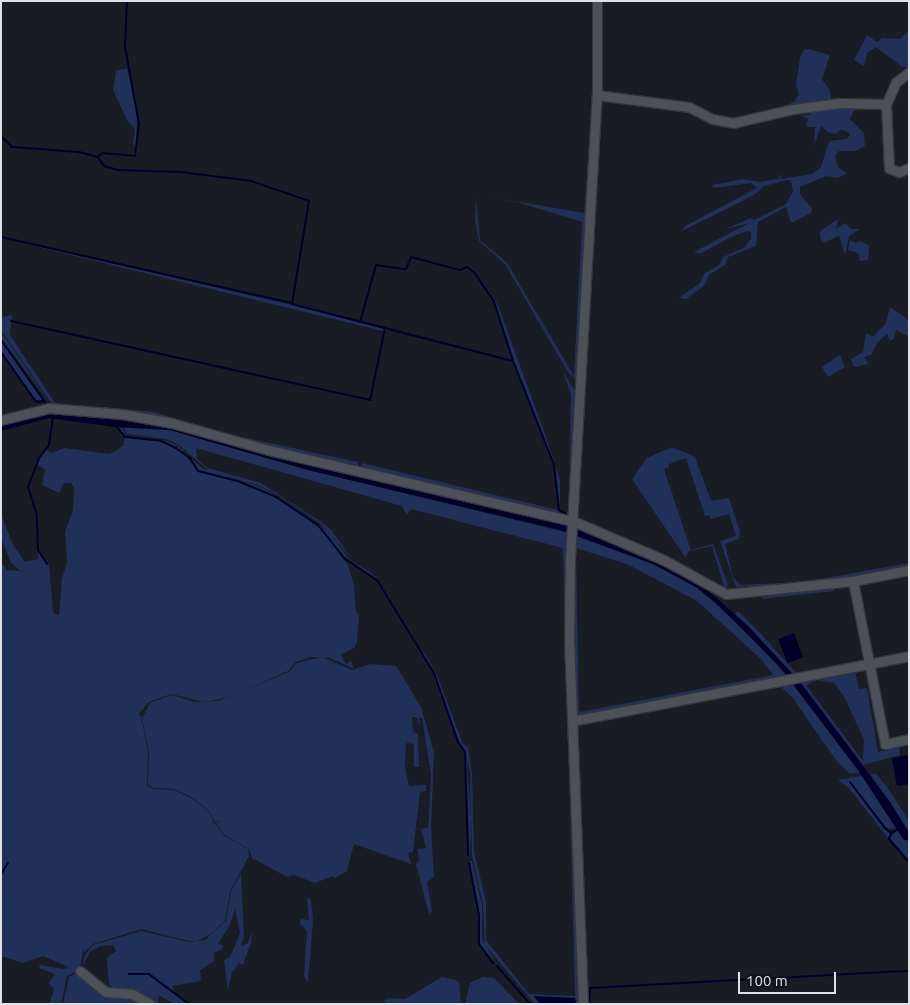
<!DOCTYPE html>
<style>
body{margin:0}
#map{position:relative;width:910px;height:1005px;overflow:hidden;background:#181c24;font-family:Ubuntu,sans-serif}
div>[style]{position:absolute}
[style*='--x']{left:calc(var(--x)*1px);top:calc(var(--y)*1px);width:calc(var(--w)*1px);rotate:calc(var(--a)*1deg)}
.green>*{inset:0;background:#203059}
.water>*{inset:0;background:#01002a;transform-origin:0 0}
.stream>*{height:2px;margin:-1px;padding:0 1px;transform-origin:1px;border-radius:1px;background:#01002a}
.roads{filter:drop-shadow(1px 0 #34363d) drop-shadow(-1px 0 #34363d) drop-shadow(0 1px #34363d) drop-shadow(0 -1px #34363d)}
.minor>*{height:9px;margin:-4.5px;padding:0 4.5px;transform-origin:4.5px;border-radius:4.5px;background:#4b5059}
span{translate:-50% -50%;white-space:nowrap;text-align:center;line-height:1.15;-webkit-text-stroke:5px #0f131a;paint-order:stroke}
.frame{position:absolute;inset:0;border:2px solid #e0e2e8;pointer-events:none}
.scale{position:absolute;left:738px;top:972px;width:98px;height:22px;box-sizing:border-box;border:2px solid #e0e2e8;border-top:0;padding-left:6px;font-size:15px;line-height:18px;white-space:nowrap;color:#e0e2e8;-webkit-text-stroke:4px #0f131a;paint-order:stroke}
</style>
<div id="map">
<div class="green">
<div style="clip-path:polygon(909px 30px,909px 68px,901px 66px,876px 47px,867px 53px,864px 66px,854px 60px,867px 35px,877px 42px,882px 38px,900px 39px)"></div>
<div style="clip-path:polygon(597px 41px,577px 381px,568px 372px,505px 264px,479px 241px,475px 220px,476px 197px,480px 240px,507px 263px,574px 376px,582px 222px,517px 202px,478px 195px,584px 213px)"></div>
<div style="clip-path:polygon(808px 49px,830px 55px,822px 79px,830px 91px,832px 103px,784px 107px,795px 101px,799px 94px,796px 85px,800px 58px,804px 50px)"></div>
<div style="clip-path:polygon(127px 68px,137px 112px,136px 146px,133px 144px,135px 129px,128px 122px,113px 90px,116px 71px)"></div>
<div style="clip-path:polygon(864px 105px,853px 112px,850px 119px,864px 133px,865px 146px,855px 151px,839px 151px,835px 156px,838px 167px,847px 173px,838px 178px,826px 176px,800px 187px,800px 194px,812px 209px,811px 213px,791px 223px,786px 207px,758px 222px,756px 246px,728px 257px,725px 265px,709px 275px,704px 286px,686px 299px,679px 298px,700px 283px,704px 274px,720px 264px,723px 257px,745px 247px,751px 239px,751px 232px,747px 231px,731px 237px,700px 254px,694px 252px,749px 223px,725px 229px,751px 218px,754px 220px,786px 204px,793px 191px,791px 181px,788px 180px,764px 186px,754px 195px,682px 231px,685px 226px,757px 188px,751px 183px,714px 188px,712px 185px,743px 179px,759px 182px,778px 179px,782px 173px,781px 179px,812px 174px,821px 167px,829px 141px,847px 139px,850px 134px,841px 129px,836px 134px,829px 133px,821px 126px,814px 146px,815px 127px,806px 127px,808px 119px,800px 115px,809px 115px,815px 109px)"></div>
<div style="clip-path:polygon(838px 219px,836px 229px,845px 223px,851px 229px,860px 229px,849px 236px,845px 255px,839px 236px,823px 243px,820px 237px,820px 231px)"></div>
<div style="clip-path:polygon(1px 238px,292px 305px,384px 329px,383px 331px)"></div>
<div style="clip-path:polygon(850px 240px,855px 243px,861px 241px,869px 246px,868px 260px,860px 261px,858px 253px,848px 250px)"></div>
<div style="clip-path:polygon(478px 273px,498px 305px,546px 437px,560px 480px,560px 509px,555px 465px,514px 361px,495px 301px)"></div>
<div style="clip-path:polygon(890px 307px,909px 320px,909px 337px,896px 330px,894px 339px,890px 341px,887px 334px,877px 343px,871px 355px,864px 357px,869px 364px,854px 367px,851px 359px,863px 352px,866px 333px,873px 337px,886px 323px)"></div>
<div style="clip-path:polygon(12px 315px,10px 335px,55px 403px,154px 412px,227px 434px,358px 462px,358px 468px,230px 437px,54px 407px,1px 330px,1px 317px)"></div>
<div style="clip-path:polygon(1px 333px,6px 339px,52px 406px,1px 338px)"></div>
<div style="clip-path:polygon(1px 341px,6px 347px,43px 400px,36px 400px,15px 373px,1px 351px)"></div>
<div style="clip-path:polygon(840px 355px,845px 367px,828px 377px,822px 367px)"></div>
<div style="clip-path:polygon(563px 371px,576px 393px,569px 516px,571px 395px)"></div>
<div style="clip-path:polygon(118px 427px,122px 427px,126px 436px,166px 441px,178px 446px,202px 468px,258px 486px,277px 496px,320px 525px,330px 534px,350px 560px,370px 572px,378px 580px,420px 648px,377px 580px,345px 557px,319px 525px,259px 488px,199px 470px,185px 453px,161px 440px,125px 436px)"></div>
<div style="clip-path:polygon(123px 427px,170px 430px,308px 470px,569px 533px,581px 1004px,576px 1004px,575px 998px,534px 997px,540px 1004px,535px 1004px,485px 945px,483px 905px,472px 855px,470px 771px,463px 744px,468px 747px,472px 774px,474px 852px,486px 901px,486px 940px,529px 994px,575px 996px,563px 548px,411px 509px,407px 515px,402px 506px,196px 448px,197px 459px,207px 468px,261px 483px,321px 522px,331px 530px,353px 560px,321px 524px,278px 495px,258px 485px,209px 471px,179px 445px,167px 439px,127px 434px)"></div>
<div style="clip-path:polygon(125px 437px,161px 441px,184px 454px,198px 471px,238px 482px,275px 497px,325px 532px,348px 565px,354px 585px,356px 611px,359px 616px,357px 642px,354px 648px,341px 655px,346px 664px,351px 661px,354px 669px,330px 658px,310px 657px,296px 662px,288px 671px,230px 697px,205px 702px,171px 694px,149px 702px,138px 715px,141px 716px,148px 752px,147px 785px,153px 789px,174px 790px,193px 799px,209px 812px,214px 822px,211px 823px,215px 823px,223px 835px,248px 849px,249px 856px,230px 891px,225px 921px,211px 934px,197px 941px,189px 941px,141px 929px,93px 944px,84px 952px,83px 948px,80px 970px,67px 976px,61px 1004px,49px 1004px,54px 990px,49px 983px,55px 974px,39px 968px,40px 965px,64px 969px,69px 967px,43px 956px,23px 963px,1px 956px,1px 877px,8px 863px,1px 873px,1px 562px,7px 570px,21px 571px,11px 563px,1px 538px,1px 514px,13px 545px,25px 562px,38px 559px,38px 550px,49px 565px,53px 610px,54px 614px,59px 615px,62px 578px,67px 563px,65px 532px,73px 510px,74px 488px,71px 483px,64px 483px,59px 493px,42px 485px,45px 469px,37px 465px,40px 458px,46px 450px,52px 453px,64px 448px,110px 454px,123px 446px)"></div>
<div style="clip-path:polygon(672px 447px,695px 457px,711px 501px,729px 498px,740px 532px,739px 539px,725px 544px,733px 577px,740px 585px,803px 582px,909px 563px,909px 567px,851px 579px,736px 587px,720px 541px,736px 536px,729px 514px,711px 519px,709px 515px,705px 516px,686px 458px,669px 464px,669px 467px,664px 469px,691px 550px,713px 544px,728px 585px,725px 590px,712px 546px,689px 551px,685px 557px,632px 479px,647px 458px)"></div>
<div style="clip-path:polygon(362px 463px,558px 510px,563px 515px,362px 469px)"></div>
<div style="clip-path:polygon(evenodd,574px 534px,653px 564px,696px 587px,741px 626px,787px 676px,582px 716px,575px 713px,570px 639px,574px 534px,576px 548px,627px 564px,697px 601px,762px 660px,773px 675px,579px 712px,576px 548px)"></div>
<div style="clip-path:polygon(834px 588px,834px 591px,762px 599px,761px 593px)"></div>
<div style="clip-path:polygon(738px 611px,760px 633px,797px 674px,793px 674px,735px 614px)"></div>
<div style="clip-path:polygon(420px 649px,426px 655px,437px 675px,466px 752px,471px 816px,470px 859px,465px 751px,458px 741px,435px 673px)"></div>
<div style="clip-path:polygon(322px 657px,352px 670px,371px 664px,396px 666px,421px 707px,434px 752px,431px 827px,434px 877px,427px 882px,432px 911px,429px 914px,416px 864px,419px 861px,418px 849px,426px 848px,421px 829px,428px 828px,429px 817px,431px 774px,422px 718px,419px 718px,421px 728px,416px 717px,412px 717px,413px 732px,418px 734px,419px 767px,414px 767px,414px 744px,406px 743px,405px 767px,409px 786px,426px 785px,426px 791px,420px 792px,413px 852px,408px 853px,411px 864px,354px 844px,347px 871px,335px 878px,333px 876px,315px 883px,294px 875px,287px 877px,252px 858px,249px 849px,223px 834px,216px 823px,221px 821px,215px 822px,209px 811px,193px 798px,174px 789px,153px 788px,148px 784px,149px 752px,142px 718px,150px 703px,171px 695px,195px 702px,219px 701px,289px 672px,297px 663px)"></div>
<div style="clip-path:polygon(evenodd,855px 670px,859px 689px,867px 688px,878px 752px,887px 750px,887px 746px,899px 745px,900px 755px,863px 765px,799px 681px,855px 670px,817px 680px,834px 683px,844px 696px,864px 740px,863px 761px,806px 685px,817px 680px)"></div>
<div style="clip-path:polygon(791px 682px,860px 773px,850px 774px,838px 763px,792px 697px,781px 687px,581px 723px,578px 725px,579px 791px,576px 791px,574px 728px,577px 723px)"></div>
<div style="clip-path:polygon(870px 774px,876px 774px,887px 787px,909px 821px,909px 832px)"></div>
<div style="clip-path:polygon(862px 776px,901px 832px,903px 839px,909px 841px,909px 861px,890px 838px,898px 829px,886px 828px,849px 781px,884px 829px,890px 833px,888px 838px,848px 787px,838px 780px)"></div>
<div style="clip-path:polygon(469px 861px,472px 861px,482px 906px,482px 939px,496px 963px,479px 944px,480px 915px)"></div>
<div style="clip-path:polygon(241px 873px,244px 936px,241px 946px,248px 943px,252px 931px,251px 943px,243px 965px,239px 963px,232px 972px,228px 991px,224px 960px,230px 957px,240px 933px,235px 909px,230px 925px,218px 944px,222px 945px,222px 949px,214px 953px,214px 961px,200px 970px,201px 981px,172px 986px,175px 995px,149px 973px,126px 974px,148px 975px,187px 1004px,174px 1004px,158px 995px,158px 1004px,151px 1004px,107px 989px,113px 988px,109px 985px,107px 958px,116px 951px,113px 945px,100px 946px,90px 952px,82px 967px,85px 955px,93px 945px,141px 931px,189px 942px,205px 940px,226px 921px,231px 891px)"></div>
<div style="clip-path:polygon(307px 897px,311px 900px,313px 919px,308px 982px,304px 976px,307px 931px,300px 924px,301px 919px,309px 920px)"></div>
<div style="clip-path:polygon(76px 973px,99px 989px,132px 995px,148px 1004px,63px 1004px,69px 977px)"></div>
<div style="clip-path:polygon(442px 977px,459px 981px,461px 1004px,386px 1004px,384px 1000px,389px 998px,405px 999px)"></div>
<div style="clip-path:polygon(483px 977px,494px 978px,519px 1004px,465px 1004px,470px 983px)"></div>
</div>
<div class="water">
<div style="clip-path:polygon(52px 411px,176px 428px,310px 465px,564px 524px,613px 542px,682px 574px,704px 587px,749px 627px,801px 683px,890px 802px,909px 832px,909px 841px,903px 839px,858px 770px,780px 667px,715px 602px,696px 587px,653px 564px,560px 530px,308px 470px,170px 430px,114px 427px,49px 418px,1px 431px,1px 426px)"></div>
<div style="left:794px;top:633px;width:26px;height:17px;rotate:69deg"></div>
<div style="clip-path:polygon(909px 755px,909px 784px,897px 786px,892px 758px)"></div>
<div style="clip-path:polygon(534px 996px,575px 998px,576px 1004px,540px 1004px)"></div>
</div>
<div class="stream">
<div style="--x:1;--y:136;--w:16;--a:45"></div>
<div style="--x:12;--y:147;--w:67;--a:4.3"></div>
<div style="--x:79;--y:152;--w:20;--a:15"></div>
<div style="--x:98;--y:157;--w:11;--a:56"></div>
<div style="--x:104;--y:166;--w:15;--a:16"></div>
<div style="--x:118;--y:170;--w:63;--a:1.8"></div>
<div style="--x:181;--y:172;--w:71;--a:7.3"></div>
<div style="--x:251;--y:181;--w:61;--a:19"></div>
<div style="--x:309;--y:201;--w:104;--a:99.4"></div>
<div style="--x:292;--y:304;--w:228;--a:14.5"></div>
<div style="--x:513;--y:361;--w:112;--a:68.5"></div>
<div style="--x:554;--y:465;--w:45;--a:83.7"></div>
<div style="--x:559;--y:510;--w:7;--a:27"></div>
<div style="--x:98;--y:157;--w:6;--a:-45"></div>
<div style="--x:102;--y:153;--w:33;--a:5"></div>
<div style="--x:135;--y:156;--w:32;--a:-83"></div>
<div style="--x:139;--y:124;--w:78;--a:-100.3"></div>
<div style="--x:125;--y:47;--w:46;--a:-87.5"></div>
<div style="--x:1;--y:237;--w:297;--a:12.8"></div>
<div style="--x:11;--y:321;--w:368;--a:12.4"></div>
<div style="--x:370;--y:400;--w:74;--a:-78.2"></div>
<div style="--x:360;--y:322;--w:59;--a:-74.3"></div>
<div style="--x:376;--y:265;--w:30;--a:8"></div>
<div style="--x:406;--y:269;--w:13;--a:-67"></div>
<div style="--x:411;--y:257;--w:51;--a:14.9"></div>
<div style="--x:460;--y:270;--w:8;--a:-23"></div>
<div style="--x:467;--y:267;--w:9;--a:36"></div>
<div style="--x:474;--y:272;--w:36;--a:56"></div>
<div style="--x:494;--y:302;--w:62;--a:72.1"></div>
<div style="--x:1;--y:340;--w:80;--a:54.7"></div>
<div style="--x:1;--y:352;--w:57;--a:54.9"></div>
<div style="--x:34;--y:399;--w:4;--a:45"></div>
<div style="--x:37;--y:402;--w:7;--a:-8"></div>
<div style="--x:117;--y:427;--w:13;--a:51"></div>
<div style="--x:125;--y:437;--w:36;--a:6"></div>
<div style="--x:161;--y:441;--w:17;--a:25"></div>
<div style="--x:176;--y:448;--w:17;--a:36"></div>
<div style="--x:190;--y:458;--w:15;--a:58"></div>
<div style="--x:198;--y:471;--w:41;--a:14"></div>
<div style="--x:238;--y:481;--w:41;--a:22.8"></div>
<div style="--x:276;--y:497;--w:50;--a:33.7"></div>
<div style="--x:318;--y:525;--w:42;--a:51.8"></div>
<div style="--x:344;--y:558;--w:40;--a:34"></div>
<div style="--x:377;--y:580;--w:109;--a:58.5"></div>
<div style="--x:434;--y:673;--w:73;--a:70.8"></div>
<div style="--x:458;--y:742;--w:12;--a:55"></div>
<div style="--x:465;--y:752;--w:103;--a:88.3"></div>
<div style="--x:47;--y:564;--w:17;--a:-123"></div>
<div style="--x:38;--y:550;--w:35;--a:-92"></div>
<div style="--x:37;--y:515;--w:29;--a:-108"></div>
<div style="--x:28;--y:487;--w:31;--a:-69"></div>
<div style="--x:39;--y:458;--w:16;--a:-52"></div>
<div style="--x:49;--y:445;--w:27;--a:-82"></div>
<div style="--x:850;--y:782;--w:58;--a:52.7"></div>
<div style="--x:885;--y:828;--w:8;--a:40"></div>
<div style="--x:891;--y:833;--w:9;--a:-27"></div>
<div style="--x:891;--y:833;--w:6;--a:108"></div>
<div style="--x:889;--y:839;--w:30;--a:49"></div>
<div style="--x:469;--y:863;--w:53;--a:79.1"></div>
<div style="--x:479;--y:915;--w:29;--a:90"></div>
<div style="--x:479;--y:944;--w:24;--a:54"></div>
<div style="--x:1;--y:874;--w:13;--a:-58"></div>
<div style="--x:497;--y:966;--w:50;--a:49"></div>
<div style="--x:129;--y:974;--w:20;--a:0"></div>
<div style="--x:149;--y:974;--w:50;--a:36.9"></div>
<div style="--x:589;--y:1004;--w:16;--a:-86"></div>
<div style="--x:590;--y:988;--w:319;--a:-3.1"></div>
</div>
<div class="roads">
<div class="minor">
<div style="--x:909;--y:72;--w:16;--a:142"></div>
<div style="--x:896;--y:82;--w:24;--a:114"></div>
<div style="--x:886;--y:104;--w:64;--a:87.3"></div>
<div style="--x:889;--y:168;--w:11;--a:22"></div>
<div style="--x:899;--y:172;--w:11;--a:-22"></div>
<div style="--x:597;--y:95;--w:93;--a:7.4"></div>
<div style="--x:689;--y:107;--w:27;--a:27"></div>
<div style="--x:713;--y:119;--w:20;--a:11"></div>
<div style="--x:733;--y:123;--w:62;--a:-13.1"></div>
<div style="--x:793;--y:109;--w:47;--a:-7.3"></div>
<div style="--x:840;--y:103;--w:46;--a:1.2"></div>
<div style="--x:1;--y:420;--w:49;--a:-14"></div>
<div style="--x:49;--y:408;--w:73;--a:4.7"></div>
<div style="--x:122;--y:414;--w:51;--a:10.2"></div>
<div style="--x:172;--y:423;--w:104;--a:15.6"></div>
<div style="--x:272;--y:451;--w:309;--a:13.1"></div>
<div style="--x:573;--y:521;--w:99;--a:23.2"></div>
<div style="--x:664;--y:560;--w:71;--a:28.7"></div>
<div style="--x:726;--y:594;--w:128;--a:-5.8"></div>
<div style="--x:853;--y:581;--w:57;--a:-11.1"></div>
<div style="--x:853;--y:581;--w:166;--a:78.9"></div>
<div style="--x:885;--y:744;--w:25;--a:-12"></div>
<div style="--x:572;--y:721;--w:343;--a:-10.9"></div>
<div style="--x:80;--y:971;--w:33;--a:39"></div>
<div style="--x:106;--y:992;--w:26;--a:4"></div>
<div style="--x:132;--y:994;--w:21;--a:29"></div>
<div style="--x:583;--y:1004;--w:363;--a:-92.2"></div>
<div style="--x:569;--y:641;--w:82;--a:-89.3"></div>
<div style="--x:570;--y:559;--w:465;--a:-86.7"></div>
<div style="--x:597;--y:95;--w:94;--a:-90"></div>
</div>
</div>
<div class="frame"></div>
<div class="scale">100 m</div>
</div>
